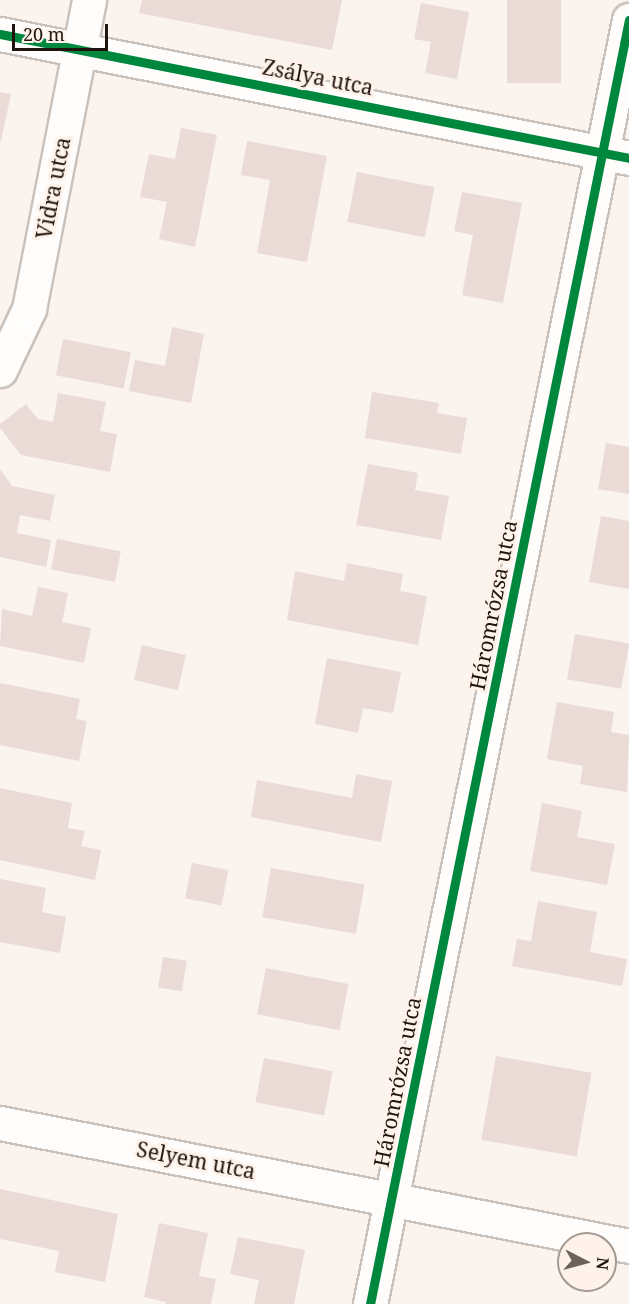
<!DOCTYPE html>
<meta charset="utf-8">
<style>
body{margin:0}
#map{position:relative;width:629px;height:1304px;overflow:hidden;background:#faf3ee;font-family:"Noto Serif",serif}
div>[style]{position:absolute}
[style*='--x']{left:calc(var(--x)*1px);top:calc(var(--y)*1px);width:calc(var(--w)*1px);rotate:calc(var(--a)*1deg)}
.building>*{inset:0;background:#eadbd7;transform-origin:0 0}
.roads{filter:drop-shadow(2px 0 #c9c1bb) drop-shadow(-2px 0 #c9c1bb) drop-shadow(0 2px #c9c1bb) drop-shadow(0 -2px #c9c1bb)}
.minor>*{height:33px;margin:-16.5px;padding:0 16.5px;transform-origin:16.5px;border-radius:16.5px;background:#fefdfc}
.cycleway>*{height:9px;margin:-4.5px;padding:0 4.5px;transform-origin:4.5px;border-radius:4.5px;background:#00873e}
span{translate:-50% -50%;white-space:nowrap;text-align:center;line-height:1.15;-webkit-text-stroke:6px #fef2ea;paint-order:stroke}
.street-label{font-size:21px;color:#1f150e}
.north{position:absolute;left:557px;top:1232px;width:60px;height:60px;box-sizing:border-box;background:#fef2ea;border:2px solid #a59a92;border-radius:50%;rotate:96deg;font-size:16px;font-weight:700;line-height:24px;text-align:center;color:#1f150e}
.north::after{content:'';display:block;margin:auto;width:21px;height:27px;background:#6c635c;clip-path:polygon(50% 0,100% 100%,50% 72%,0 100%)}
.scale{position:absolute;left:12px;top:24px;width:96px;height:27px;box-sizing:border-box;border:3px solid #1f150e;border-top:0;padding-left:8px;font-size:18px;line-height:21px;white-space:nowrap;color:#1f150e;-webkit-text-stroke:4px #fef2ea;paint-order:stroke}
</style>
<div id="map">
<div class="building">
<div style="clip-path:polygon(142px 0,342px 0,332px 50px,139px 13px)"></div>
<div style="left:507px;top:0;width:54px;height:83px"></div>
<div style="clip-path:polygon(421px 3px,469px 12px,457px 79px,425px 73px,431px 42px,414px 39px)"></div>
<div style="clip-path:polygon(0 92px,11px 94px,1px 141px,0 141px)"></div>
<div style="clip-path:polygon(181px 128px,217px 135px,195px 247px,159px 239px,167px 202px,140px 197px,149px 154px,175px 159px)"></div>
<div style="clip-path:polygon(247px 141px,327px 156px,307px 262px,257px 253px,270px 180px,241px 175px)"></div>
<div style="left:357px;top:172px;width:79px;height:51px;rotate:11deg"></div>
<div style="clip-path:polygon(462px 192px,522px 203px,503px 303px,462px 295px,473px 235px,454px 231px)"></div>
<div style="clip-path:polygon(172px 327px,204px 334px,191px 403px,129px 391px,135px 360px,165px 366px)"></div>
<div style="left:63px;top:339px;width:69px;height:37px;rotate:11deg"></div>
<div style="clip-path:polygon(372px 392px,439px 403px,437px 413px,467px 418px,461px 454px,365px 438px)"></div>
<div style="clip-path:polygon(58px 393px,106px 402px,100px 431px,117px 434px,110px 472px,21px 455px,0 428px,0 424px,26px 404px,38px 419px,53px 422px)"></div>
<div style="clip-path:polygon(606px 443px,629px 447px,629px 494px,598px 489px)"></div>
<div style="clip-path:polygon(368px 464px,418px 473px,415px 490px,449px 496px,441px 540px,356px 525px)"></div>
<div style="clip-path:polygon(0 469px,12px 486px,55px 495px,50px 521px,20px 515px,17px 533px,51px 540px,46px 567px,0 557px)"></div>
<div style="clip-path:polygon(601px 516px,629px 521px,629px 589px,589px 582px)"></div>
<div style="left:57px;top:539px;width:65px;height:31px;rotate:11deg"></div>
<div style="clip-path:polygon(347px 563px,403px 574px,400px 591px,427px 596px,418px 645px,287px 620px,295px 571px,344px 581px)"></div>
<div style="clip-path:polygon(38px 587px,68px 593px,62px 622px,91px 628px,84px 663px,0 646px,2px 609px,32px 616px)"></div>
<div style="left:575px;top:634px;width:55px;height:46px;rotate:10deg"></div>
<div style="left:142px;top:645px;width:45px;height:36px;rotate:13deg"></div>
<div style="clip-path:polygon(327px 658px,401px 672px,393px 713px,363px 708px,358px 733px,315px 724px)"></div>
<div style="clip-path:polygon(0 683px,80px 699px,76px 719px,87px 721px,79px 761px,0 745px)"></div>
<div style="clip-path:polygon(557px 702px,614px 712px,611px 732px,629px 735px,627px 792px,580px 784px,583px 766px,547px 759px)"></div>
<div style="clip-path:polygon(356px 774px,392px 781px,381px 842px,251px 817px,257px 780px,352px 798px)"></div>
<div style="clip-path:polygon(0 788px,72px 803px,68px 828px,85px 831px,81px 846px,101px 850px,95px 880px,0 860px)"></div>
<div style="clip-path:polygon(542px 803px,582px 811px,577px 837px,615px 844px,607px 885px,530px 871px)"></div>
<div style="left:192px;top:863px;width:37px;height:36px;rotate:11deg"></div>
<div style="left:271px;top:868px;width:95px;height:50px;rotate:10deg"></div>
<div style="clip-path:polygon(0 879px,46px 888px,42px 912px,66px 917px,60px 953px,0 942px)"></div>
<div style="clip-path:polygon(538px 901px,597px 912px,590px 952px,627px 959px,622px 986px,512px 966px,517px 939px,531px 941px)"></div>
<div style="left:163px;top:957px;width:24px;height:31px;rotate:9deg"></div>
<div style="left:266px;top:968px;width:84px;height:47px;rotate:11deg"></div>
<div style="left:496px;top:1056px;width:97px;height:85px;rotate:10deg"></div>
<div style="left:264px;top:1058px;width:70px;height:45px;rotate:11deg"></div>
<div style="clip-path:polygon(0 1189px,118px 1214px,105px 1282px,55px 1272px,59px 1251px,0 1239px)"></div>
<div style="clip-path:polygon(159px 1223px,208px 1233px,199px 1276px,216px 1279px,211px 1304px,165px 1304px,166px 1302px,144px 1297px)"></div>
<div style="clip-path:polygon(238px 1237px,305px 1250px,294px 1304px,254px 1304px,259px 1280px,230px 1274px)"></div>
</div>
<div class="roads">
<div class="minor">
<div style="--x:0;--y:34;--w:641;--a:11.15"></div>
<div style="--x:0;--y:370;--w:68;--a:-64.6"></div>
<div style="--x:29;--y:309;--w:315;--a:-79"></div>
<div style="--x:0;--y:1123;--w:641;--a:11.06"></div>
<div style="--x:370;--y:1304;--w:1310;--a:-78.6"></div>
</div>
</div>
<div class="cycleway">
<div style="--x:0;--y:34;--w:641;--a:11.15"></div>
<div style="--x:370;--y:1304;--w:1310;--a:-78.6"></div>
</div>
<div class="street-label">
<span style="left:318px;top:77px;rotate:11deg">Zsálya utca</span>
<span style="left:53px;top:188px;rotate:-79deg">Vidra utca</span>
<span style="left:493px;top:605px;rotate:-79deg">Háromrózsa utca</span>
<span style="left:397px;top:1082px;rotate:-79deg">Háromrózsa utca</span>
<span style="left:196px;top:1160px;rotate:11deg">Selyem utca</span>
</div>
<div class="north">N</div>
<div class="scale">20 m</div>
</div>
